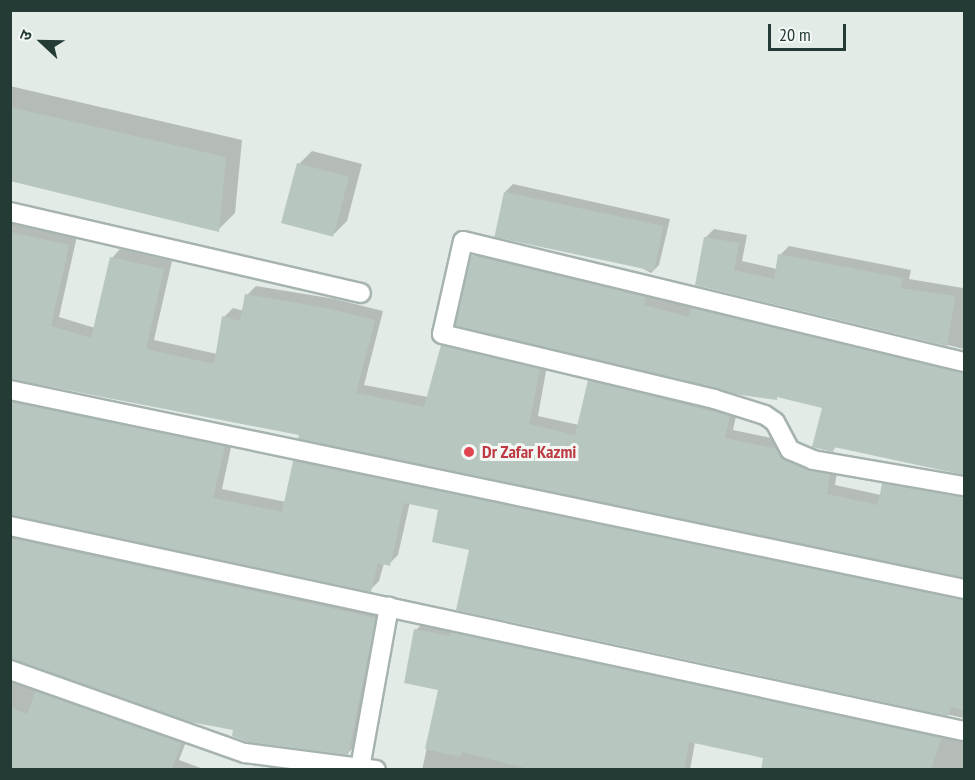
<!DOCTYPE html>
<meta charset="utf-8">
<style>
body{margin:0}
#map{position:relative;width:975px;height:780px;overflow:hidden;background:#e3ebe7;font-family:"PT Sans Narrow","Noto Sans Devanagari",sans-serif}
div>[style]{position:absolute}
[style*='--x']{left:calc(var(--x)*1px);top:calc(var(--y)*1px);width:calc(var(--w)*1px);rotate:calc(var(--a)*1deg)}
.shadow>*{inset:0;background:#0003}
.building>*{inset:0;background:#b8c6c0;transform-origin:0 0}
.roads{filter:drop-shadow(2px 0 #a6b3ae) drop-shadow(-2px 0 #a6b3ae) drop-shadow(0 2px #a6b3ae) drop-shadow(0 -2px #a6b3ae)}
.street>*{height:18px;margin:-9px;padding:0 9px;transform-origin:9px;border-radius:9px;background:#fff}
.dots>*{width:16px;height:16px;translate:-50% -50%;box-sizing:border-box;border:3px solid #f3f8f5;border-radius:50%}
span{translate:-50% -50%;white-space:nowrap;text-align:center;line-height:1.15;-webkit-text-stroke:6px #f3f8f5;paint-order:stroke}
.health-label{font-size:18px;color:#be3a42;font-weight:700}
.left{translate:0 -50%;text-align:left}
.frame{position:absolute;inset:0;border:12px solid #243b35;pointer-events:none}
.north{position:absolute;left:12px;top:12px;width:60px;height:60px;-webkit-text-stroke:4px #f3f8f5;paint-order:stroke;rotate:292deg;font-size:16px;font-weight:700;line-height:24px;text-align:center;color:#243b35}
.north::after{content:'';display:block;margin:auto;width:21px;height:27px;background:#243b35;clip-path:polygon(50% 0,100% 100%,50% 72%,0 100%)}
.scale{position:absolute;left:768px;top:24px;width:78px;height:27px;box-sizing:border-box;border:3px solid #243b35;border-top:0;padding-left:8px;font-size:18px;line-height:21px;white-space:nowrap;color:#243b35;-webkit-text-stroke:4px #f3f8f5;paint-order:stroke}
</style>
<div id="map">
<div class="shadow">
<div style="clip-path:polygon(10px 86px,242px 140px,235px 213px,218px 230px,10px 178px)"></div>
<div style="clip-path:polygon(312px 151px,362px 164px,347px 221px,334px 234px,299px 164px)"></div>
<div style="clip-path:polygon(513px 184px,670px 219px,659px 265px,651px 273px,505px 192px)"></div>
<div style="clip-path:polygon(10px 220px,77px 236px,59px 317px,95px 328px,112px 258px,120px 249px,172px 261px,154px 340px,217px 354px,224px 317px,233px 308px,244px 311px,247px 295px,256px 286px,335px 299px,383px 311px,364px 385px,428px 397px,442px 346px,451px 337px,548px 360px,538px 416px,579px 425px,589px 381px,598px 372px,738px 407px,733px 430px,786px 441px,838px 466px,835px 485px,881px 495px,883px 484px,892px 475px,964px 487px,964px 569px,958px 575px,301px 434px,10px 378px)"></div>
<div style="clip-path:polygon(714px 229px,747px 235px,742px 261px,777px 269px,780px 255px,789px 246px,911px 270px,909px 279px,963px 288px,964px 349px,697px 284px,705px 238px)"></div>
<div style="clip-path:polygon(482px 246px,654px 288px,652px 297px,693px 307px,701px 299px,964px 363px,964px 473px,837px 446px,833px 450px,824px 406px,779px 396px,776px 398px,473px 255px)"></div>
<div style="clip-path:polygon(10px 384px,233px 438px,222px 489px,286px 502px,295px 461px,304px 452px,964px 590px,964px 718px,457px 609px,471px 549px,440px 509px,410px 502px,398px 555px,389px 564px,384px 563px,379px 581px,370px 590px,10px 514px)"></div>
<div style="clip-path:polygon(10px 519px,384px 609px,357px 744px,348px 753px,235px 729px,10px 659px)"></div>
<div style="clip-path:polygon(425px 621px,964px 732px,964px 770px,762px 770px,765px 757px,695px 742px,690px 770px,422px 770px,440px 689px,416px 630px)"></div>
<div style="clip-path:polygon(10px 667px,189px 734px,179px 760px,206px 770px,10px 770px)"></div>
<div style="clip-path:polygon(278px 759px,358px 770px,269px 770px)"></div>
</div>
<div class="building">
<div style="clip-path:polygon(10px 107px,226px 157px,219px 232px,10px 181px)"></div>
<div style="left:297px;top:163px;width:54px;height:62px;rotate:15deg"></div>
<div style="left:504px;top:192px;width:163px;height:46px;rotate:12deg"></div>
<div style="clip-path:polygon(10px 232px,69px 245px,51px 326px,91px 338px,110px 257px,164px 269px,146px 349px,214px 364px,222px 316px,240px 321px,245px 294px,326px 308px,375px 320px,356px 393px,424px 407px,441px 345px,540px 369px,529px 424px,575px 435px,588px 380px,730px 416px,725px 438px,777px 449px,786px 460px,830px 474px,827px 494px,878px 505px,882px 483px,964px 497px,964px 578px,298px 439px,299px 435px,10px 379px)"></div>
<div style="clip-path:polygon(704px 237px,739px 243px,734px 270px,774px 279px,778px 254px,903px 278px,901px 288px,955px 296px,947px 346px,695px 285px)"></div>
<div style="clip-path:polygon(471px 255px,646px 297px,644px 305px,689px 317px,691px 308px,964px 373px,964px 475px,834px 447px,833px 452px,812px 447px,822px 408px,777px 397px,777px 400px,734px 394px,455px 326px)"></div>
<div style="clip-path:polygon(10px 402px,225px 446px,213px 498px,282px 512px,293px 461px,964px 600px,964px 710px,951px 707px,948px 716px,456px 610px,469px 550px,432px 542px,438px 510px,404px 503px,390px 566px,378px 563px,371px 592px,10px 515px)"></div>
<div style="clip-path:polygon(10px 538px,376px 618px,348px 755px,248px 742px,232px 736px,233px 730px,190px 722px,10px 659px)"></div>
<div style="clip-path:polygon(414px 629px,450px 636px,451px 632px,941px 738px,931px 770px,761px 770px,763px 758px,689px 742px,684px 770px,533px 770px,462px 752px,461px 757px,425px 749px,438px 690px,404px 683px)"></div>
<div style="clip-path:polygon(36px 691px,182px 742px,171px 770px,10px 770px,10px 707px,27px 714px)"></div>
</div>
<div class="roads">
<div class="street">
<div style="--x:10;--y:212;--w:360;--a:13"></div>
<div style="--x:964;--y:362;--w:515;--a:-166.42"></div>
<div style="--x:463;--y:241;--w:95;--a:102.7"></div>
<div style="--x:442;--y:334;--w:280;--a:13.4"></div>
<div style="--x:714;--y:399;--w:53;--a:17.4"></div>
<div style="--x:765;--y:415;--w:12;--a:35"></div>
<div style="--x:775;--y:422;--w:32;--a:62"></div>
<div style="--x:790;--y:450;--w:25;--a:23"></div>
<div style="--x:813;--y:460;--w:153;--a:9.8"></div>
<div style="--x:10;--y:390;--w:975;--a:11.78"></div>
<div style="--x:10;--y:526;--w:976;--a:12.13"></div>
<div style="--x:10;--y:670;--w:249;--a:19.5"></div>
<div style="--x:245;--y:753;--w:132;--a:7.4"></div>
<div style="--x:360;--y:768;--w:164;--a:-79.8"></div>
</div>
</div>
<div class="dots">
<div style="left:469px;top:452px;background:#e0444e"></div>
</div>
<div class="health-label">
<span class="left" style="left:482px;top:452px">Dr Zafar Kazmi</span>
</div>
<div class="frame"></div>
<div class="north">उ</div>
<div class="scale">20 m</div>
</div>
